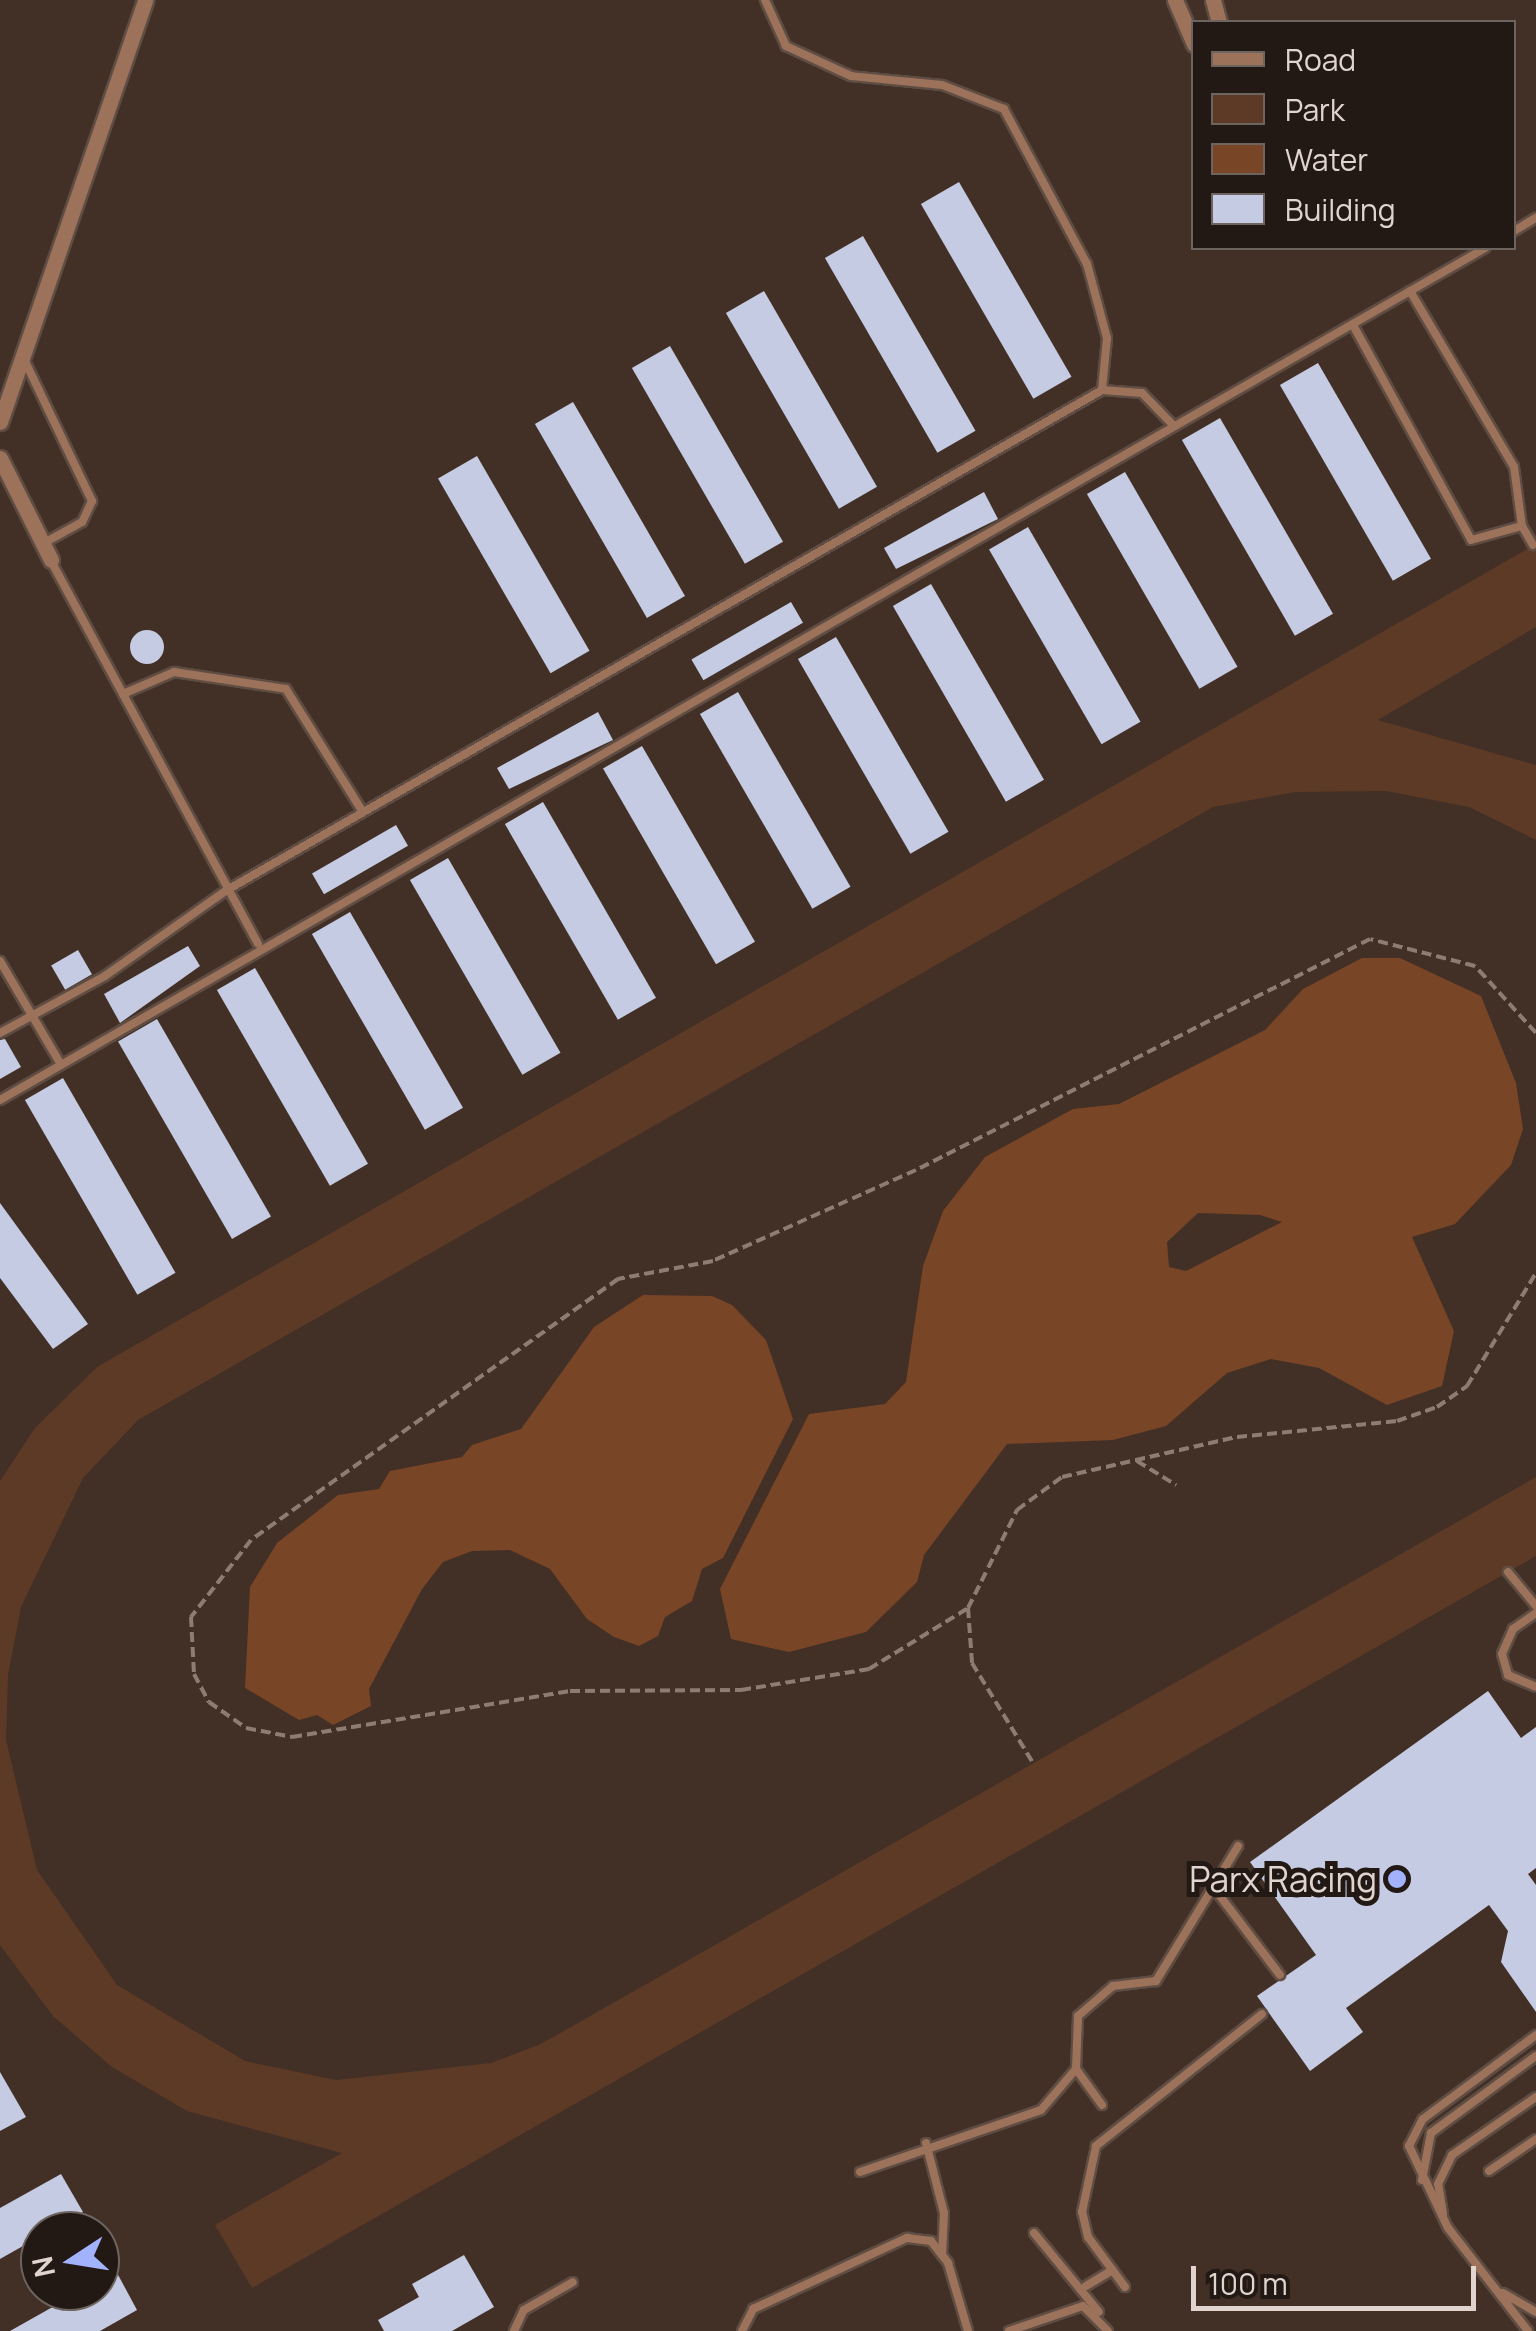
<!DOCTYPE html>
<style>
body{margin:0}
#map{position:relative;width:1536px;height:2331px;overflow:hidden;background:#422f25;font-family:Manrope,sans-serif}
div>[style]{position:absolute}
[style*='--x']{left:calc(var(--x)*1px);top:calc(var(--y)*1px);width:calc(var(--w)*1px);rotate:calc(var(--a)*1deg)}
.green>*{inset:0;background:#5d3a26}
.water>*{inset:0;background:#794527}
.building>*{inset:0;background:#c5cbe2;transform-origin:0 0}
.round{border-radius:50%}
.path>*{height:4px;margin-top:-2px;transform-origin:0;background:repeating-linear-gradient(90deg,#8c7c73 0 10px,transparent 0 15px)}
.roads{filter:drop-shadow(2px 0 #5f4d43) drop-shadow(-2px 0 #5f4d43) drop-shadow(0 2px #5f4d43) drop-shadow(0 -2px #5f4d43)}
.lane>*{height:8px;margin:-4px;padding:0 4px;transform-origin:4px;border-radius:4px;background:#9d725a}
.street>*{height:15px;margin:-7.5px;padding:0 7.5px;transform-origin:7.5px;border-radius:7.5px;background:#9d725a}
.dots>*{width:28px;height:28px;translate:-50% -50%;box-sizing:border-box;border:5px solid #221915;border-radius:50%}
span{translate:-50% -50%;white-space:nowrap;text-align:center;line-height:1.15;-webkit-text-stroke:10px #221915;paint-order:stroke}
.poi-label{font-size:35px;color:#e1d4ce}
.right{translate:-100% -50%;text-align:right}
.legend{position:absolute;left:1191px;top:20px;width:325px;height:230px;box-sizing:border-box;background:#221915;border:2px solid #6e645f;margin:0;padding:12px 18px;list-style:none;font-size:30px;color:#e1d4ce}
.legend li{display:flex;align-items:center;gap:20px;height:50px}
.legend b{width:50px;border:2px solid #6e645f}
.north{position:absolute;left:20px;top:2211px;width:100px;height:100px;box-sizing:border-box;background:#221915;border:2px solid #6e645f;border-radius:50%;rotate:258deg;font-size:28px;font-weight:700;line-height:40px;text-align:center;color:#e1d4ce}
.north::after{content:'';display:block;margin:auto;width:35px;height:45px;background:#a3b2fd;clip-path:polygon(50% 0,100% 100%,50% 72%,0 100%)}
.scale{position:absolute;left:1191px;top:2266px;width:285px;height:45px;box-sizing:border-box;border:5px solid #e1d4ce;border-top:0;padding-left:12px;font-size:30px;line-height:35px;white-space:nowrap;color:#e1d4ce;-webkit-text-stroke:8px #221915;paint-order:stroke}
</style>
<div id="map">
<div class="green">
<div style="clip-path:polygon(1536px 544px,1536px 627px,1378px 720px,1536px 765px,1536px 840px,1469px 807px,1386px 791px,1295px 792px,1213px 807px,138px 1420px,83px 1478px,21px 1607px,8px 1675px,6px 1740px,37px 1870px,117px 1985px,245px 2061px,336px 2080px,491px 2063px,541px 2044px,1536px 1477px,1536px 1556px,252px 2288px,215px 2225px,342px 2153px,187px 2111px,112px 2067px,53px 2016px,0 1945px,0 1481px,35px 1428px,97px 1367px)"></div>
</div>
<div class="water">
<div style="clip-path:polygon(evenodd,1362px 958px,1400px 958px,1481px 996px,1516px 1083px,1523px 1129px,1511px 1165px,1455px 1224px,1412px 1237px,1454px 1331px,1442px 1386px,1387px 1405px,1319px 1368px,1271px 1359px,1227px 1373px,1166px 1426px,1113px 1440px,1007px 1444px,924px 1555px,917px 1582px,866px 1632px,789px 1652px,731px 1639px,720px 1589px,809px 1414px,885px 1404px,906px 1382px,923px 1266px,943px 1211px,985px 1157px,1073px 1109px,1119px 1104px,1265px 1030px,1303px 989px,1362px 958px,1198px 1213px,1260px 1215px,1282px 1222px,1186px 1271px,1169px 1267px,1167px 1242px,1198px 1213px)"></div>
<div style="clip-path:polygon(643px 1295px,712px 1296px,732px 1305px,766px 1340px,793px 1419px,723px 1558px,702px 1569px,692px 1601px,665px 1617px,658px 1636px,639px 1646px,614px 1637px,587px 1619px,550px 1569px,510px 1550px,472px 1551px,443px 1562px,422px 1589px,369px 1689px,371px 1706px,333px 1725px,317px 1715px,299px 1720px,245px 1688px,250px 1587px,277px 1543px,338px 1495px,379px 1489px,390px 1471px,462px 1457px,472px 1445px,521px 1429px,594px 1327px)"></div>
</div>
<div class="building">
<div style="left:959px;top:182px;width:225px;height:44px;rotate:60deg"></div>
<div style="left:863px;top:236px;width:225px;height:44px;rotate:60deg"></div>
<div style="left:764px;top:291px;width:226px;height:44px;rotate:60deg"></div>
<div style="left:670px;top:346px;width:226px;height:44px;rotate:60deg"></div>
<div style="left:1318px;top:363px;width:226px;height:44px;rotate:60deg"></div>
<div style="left:573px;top:402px;width:224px;height:44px;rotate:60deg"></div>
<div style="left:1220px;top:418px;width:226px;height:44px;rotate:60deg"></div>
<div style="left:477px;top:456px;width:225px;height:45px;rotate:60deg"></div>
<div style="left:1125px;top:472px;width:225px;height:44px;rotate:60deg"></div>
<div style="clip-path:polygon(984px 492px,998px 519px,896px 569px,884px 548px)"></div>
<div style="left:1028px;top:527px;width:225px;height:45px;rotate:60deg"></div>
<div style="left:931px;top:584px;width:226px;height:44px;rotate:60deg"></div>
<div style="left:791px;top:602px;width:24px;height:115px;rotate:60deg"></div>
<div class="round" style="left:130px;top:630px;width:34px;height:34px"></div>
<div style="left:836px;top:637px;width:225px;height:44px;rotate:60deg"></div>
<div style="left:738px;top:692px;width:225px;height:44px;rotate:60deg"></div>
<div style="clip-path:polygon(598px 712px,613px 740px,509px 789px,497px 768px)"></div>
<div style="left:642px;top:746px;width:226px;height:45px;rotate:60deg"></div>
<div style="left:543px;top:802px;width:226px;height:44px;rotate:60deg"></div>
<div style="left:396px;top:825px;width:24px;height:97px;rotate:60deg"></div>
<div style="left:448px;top:858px;width:225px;height:44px;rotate:60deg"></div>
<div style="left:350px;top:912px;width:226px;height:44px;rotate:60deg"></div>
<div style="clip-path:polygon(188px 946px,200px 966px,120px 1023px,104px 994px)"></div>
<div style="left:78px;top:950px;width:28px;height:31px;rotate:60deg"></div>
<div style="left:255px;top:968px;width:226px;height:44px;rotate:60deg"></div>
<div style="left:157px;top:1019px;width:228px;height:45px;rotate:60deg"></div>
<div style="clip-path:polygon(5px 1039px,21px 1067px,0 1079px,0 1040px)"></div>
<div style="left:63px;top:1078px;width:225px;height:44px;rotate:60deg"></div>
<div style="clip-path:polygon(0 1203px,88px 1324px,53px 1349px,0 1278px)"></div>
<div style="clip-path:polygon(1488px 1691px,1521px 1738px,1536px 1727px,1536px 1868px,1528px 1874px,1536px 1885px,1536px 2012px,1501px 1962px,1508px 1931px,1489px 1905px,1346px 2008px,1363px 2032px,1310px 2071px,1257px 1996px,1316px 1955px,1250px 1862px)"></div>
<div style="clip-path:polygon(0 2072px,26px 2117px,0 2131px)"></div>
<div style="clip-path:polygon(61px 2174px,83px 2212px,0 2259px,0 2208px)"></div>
<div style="clip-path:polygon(464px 2255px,494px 2307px,452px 2331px,384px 2331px,378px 2320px,419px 2297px,412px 2284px)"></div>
<div style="clip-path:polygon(116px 2271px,137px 2310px,100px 2331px,10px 2331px,81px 2291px,100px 2291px)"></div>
</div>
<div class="path">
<div style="--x:1536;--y:1033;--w:91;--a:-132.3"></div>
<div style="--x:1475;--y:966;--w:108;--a:-165.6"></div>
<div style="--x:1370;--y:939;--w:509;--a:153.03"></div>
<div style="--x:916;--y:1170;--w:222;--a:155.9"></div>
<div style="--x:713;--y:1261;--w:97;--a:169.3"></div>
<div style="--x:618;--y:1279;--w:450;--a:144.6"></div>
<div style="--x:251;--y:1540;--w:98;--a:127.9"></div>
<div style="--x:191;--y:1617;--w:57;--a:87"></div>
<div style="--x:194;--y:1674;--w:32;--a:62"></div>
<div style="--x:209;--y:1702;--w:45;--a:35.1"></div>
<div style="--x:246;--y:1728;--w:47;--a:11.1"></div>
<div style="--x:292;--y:1737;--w:282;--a:-9.4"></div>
<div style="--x:570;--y:1691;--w:171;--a:-0.3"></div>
<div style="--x:741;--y:1690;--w:130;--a:-9.3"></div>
<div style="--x:869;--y:1669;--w:116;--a:-31.6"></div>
<div style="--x:968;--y:1608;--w:110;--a:-63.4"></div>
<div style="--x:1017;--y:1510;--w:56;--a:-36.3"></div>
<div style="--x:1062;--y:1477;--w:180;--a:-12.9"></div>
<div style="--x:1237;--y:1437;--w:161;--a:-5.7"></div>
<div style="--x:1397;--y:1421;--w:42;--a:-19.3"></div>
<div style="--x:1437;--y:1407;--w:37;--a:-35"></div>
<div style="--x:1467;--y:1386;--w:132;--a:-58.6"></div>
<div style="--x:1137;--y:1461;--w:46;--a:31.6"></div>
<div style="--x:968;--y:1608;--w:55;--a:85.8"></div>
<div style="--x:972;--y:1663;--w:117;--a:58.6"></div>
</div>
<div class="roads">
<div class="lane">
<div style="--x:1514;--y:231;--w:26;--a:-31"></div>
<div style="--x:1410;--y:291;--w:204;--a:59.4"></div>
<div style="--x:1514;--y:467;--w:60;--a:82.3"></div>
<div style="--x:1353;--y:325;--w:245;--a:61.2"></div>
<div style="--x:1471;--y:540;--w:53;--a:-15.4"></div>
<div style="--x:1522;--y:526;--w:22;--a:60"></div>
<div style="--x:23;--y:357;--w:160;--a:64.4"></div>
<div style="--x:92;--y:501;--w:23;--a:115"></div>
<div style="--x:82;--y:522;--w:46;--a:151.2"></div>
<div style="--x:1102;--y:390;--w:40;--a:4.3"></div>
<div style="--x:1142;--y:393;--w:46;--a:45.9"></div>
<div style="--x:51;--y:561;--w:435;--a:61.6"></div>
<div style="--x:123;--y:694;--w:56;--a:-23.3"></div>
<div style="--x:174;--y:672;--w:113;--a:8.6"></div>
<div style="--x:286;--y:689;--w:145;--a:58"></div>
<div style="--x:0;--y:961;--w:118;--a:59.5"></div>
<div style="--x:0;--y:1033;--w:119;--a:-28.5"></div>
<div style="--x:105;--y:976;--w:149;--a:-35.2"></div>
<div style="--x:227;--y:890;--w:1008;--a:-29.74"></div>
<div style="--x:1102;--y:390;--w:52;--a:-84.5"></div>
<div style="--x:1107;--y:338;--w:77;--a:-105.1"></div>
<div style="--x:1087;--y:264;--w:176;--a:-118.2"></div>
<div style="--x:1004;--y:109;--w:66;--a:-158.8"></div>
<div style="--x:942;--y:85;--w:91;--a:-174.4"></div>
<div style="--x:851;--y:76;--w:72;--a:-155.2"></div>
<div style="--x:786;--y:46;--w:51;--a:-114.5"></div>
<div style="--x:0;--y:1100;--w:1712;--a:-29.84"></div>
<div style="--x:1508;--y:1572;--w:44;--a:50.5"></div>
<div style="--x:1536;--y:1613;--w:28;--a:145"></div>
<div style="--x:1513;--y:1629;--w:27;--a:114"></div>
<div style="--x:1502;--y:1654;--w:22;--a:74"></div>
<div style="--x:1508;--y:1675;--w:30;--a:23"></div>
<div style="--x:1217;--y:1892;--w:104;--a:52.8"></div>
<div style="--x:1102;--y:2105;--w:44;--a:-125.8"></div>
<div style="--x:1076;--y:2069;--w:53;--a:-87.8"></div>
<div style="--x:1078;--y:2016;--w:46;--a:-40.6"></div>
<div style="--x:1113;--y:1986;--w:43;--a:-6.6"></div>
<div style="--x:1156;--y:1981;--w:158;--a:-58.7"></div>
<div style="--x:926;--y:2143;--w:72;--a:75.6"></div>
<div style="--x:944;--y:2213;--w:42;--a:92.7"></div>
<div style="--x:1489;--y:2171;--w:57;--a:-34.2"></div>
<div style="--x:860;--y:2172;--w:191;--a:-18.9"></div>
<div style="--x:1041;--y:2110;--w:54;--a:-49.5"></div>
<div style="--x:1422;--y:2180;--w:48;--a:-79.2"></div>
<div style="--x:1431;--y:2133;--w:130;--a:-36.3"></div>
<div style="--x:1443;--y:2214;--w:30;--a:-99"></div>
<div style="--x:1438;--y:2184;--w:32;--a:-64"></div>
<div style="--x:1452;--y:2155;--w:102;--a:-34.6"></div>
<div style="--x:1034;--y:2233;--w:102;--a:50.6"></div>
<div style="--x:1086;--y:2286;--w:31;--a:-31"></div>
<div style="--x:1125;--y:2287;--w:62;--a:-126.5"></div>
<div style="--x:1088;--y:2237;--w:26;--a:-103"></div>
<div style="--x:1082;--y:2212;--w:67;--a:-78"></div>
<div style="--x:1096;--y:2146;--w:212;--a:-38.5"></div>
<div style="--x:1503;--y:2293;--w:38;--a:30"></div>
<div style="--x:514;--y:2331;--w:23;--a:-65"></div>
<div style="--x:524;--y:2310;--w:56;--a:-29.7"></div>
<div style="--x:742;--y:2331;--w:25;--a:-63"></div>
<div style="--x:753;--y:2309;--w:170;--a:-24.8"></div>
<div style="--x:907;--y:2238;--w:24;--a:7"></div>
<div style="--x:931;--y:2241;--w:28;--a:52"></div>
<div style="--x:948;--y:2263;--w:71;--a:73.6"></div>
<div style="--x:1009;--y:2331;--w:78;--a:-18.7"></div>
<div style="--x:1083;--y:2306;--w:35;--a:45"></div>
<div style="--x:1528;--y:2331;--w:130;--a:-127.8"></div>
<div style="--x:1448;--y:2228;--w:91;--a:-115.4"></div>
<div style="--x:1409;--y:2146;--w:30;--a:-63"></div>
<div style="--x:1423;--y:2119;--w:141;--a:-36.6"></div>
</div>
<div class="street">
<div style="--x:1175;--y:0;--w:48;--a:66.6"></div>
<div style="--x:1213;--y:0;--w:23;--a:75"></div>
<div style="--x:0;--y:422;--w:446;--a:-71"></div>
<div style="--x:0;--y:458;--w:114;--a:63.4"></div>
</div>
</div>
<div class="dots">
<div style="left:1397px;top:1879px;background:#a3b2fd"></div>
</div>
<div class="poi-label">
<span class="right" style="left:1377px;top:1879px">Parx Racing</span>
</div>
<ul class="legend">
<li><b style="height:12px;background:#9d725a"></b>Road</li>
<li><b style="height:28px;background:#5d3a26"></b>Park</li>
<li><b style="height:28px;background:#794527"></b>Water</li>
<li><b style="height:28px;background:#c5cbe2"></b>Building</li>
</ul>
<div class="north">N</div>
<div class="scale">100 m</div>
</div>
